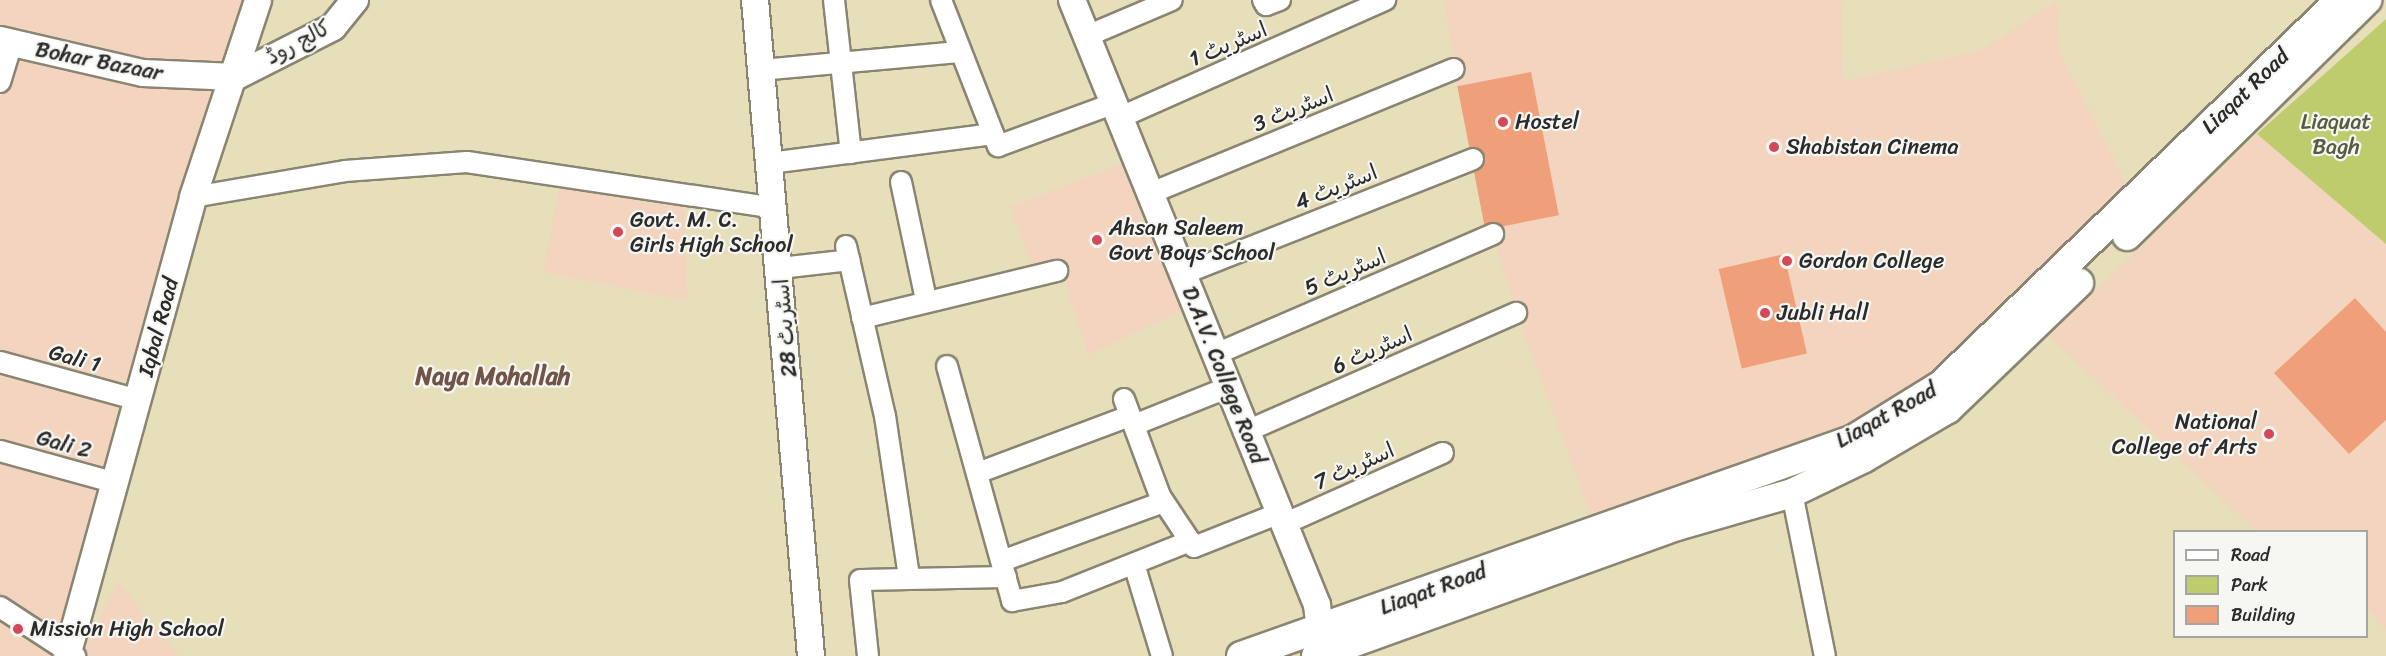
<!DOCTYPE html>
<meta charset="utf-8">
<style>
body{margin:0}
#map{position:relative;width:2386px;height:656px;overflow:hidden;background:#e7dfb9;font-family:Sriracha,"Playpen Sans Arabic",sans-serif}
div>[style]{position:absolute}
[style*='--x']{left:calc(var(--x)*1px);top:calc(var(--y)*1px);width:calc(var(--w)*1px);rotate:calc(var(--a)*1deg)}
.built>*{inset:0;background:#f3d4bf}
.green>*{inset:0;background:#bfcc6e}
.building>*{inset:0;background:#ef9f7a;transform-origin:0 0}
.roads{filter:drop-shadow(2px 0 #898572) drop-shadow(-2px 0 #898572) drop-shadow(0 2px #898572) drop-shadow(0 -2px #898572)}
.minor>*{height:20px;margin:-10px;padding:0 10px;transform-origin:10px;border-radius:10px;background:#fff}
.tertiary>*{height:26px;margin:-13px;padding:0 13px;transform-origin:13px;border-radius:13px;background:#fff}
.secondary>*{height:28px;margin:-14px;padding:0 14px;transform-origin:14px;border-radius:14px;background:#fff}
.dots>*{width:16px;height:16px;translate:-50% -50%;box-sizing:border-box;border:3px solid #f6f6f2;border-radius:50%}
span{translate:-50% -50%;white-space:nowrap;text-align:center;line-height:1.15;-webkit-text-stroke:4.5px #f6f6f2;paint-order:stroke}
.street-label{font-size:22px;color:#2b2b2b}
.park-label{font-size:22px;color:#575b3f}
.poi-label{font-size:22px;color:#2b2b2b}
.left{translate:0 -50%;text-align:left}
.right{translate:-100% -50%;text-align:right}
.neighbourhood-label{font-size:24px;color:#705447;font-weight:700}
.legend{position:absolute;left:2173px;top:530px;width:195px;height:108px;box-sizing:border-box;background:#f6f6f2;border:2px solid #a5a5a2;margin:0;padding:8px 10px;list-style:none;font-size:18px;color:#2b2b2b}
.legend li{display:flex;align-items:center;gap:12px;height:30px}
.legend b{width:30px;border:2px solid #a5a5a2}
</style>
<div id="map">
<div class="built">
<div style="clip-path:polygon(0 0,248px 0,67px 656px,0 656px)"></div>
<div style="clip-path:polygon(1444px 0,1841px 0,1843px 81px,1982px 50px,2056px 1px,2061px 54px,2135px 200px,2047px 287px,1854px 439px,1597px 531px,1516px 313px,1493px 234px,1457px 85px)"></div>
<div style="clip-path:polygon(2257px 134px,2386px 244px,2386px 631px,2367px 608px,2366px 532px,2256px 531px,2049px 336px)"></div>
<div style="clip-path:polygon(1137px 157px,1197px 304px,1088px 355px,1062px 272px,1035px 275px,1010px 207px)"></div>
<div style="clip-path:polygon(562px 175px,684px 192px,687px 301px,543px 272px)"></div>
<div style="clip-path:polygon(118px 582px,179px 656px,81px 656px)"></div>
</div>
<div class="green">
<div style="clip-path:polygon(2386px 19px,2386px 244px,2257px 134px)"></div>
</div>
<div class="building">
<div style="left:1531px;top:72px;width:146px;height:75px;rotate:79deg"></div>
<div style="left:1784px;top:254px;width:102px;height:67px;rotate:77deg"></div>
<div style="clip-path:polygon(2355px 298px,2386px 332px,2386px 420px,2349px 454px,2274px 373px)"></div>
</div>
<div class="roads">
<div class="minor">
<div style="--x:834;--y:0;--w:154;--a:83.7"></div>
<div style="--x:941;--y:0;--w:157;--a:68.7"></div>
<div style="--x:998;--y:146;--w:125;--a:-20.2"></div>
<div style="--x:1263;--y:0;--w:6;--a:59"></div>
<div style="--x:1266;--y:5;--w:15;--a:-20"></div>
<div style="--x:1087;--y:36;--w:92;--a:-23"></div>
<div style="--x:761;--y:70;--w:197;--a:-5.2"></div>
<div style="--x:0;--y:82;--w:41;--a:-72.9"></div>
<div style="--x:1121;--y:117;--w:289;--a:-23.9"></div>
<div style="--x:770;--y:163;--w:225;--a:-7.4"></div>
<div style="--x:901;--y:182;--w:121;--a:78"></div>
<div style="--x:1151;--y:193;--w:327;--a:-22.3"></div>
<div style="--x:193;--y:197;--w:154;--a:-9.7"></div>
<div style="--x:345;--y:171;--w:122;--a:-4.2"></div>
<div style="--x:467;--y:162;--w:311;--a:8.5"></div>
<div style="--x:846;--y:246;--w:174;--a:77.1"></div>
<div style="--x:885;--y:416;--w:162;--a:81.5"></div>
<div style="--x:780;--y:268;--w:70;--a:-6.5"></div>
<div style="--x:1183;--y:274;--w:312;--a:-21.6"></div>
<div style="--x:862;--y:318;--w:201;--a:-13.6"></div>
<div style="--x:1216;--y:354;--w:302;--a:-23.4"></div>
<div style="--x:0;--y:362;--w:143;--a:15.4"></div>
<div style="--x:947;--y:366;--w:244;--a:74.5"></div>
<div style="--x:1012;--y:601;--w:51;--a:-10.2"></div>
<div style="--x:1062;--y:592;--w:138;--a:-21.7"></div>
<div style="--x:1124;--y:399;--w:103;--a:69.6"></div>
<div style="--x:1160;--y:496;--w:61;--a:56.3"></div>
<div style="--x:1194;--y:547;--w:92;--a:-21.6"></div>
<div style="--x:1134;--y:425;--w:102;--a:-21.8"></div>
<div style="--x:1247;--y:431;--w:294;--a:-23.7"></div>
<div style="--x:0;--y:451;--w:120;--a:15.4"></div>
<div style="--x:980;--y:472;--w:160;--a:-20.5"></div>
<div style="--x:1792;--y:493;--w:166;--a:78.6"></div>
<div style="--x:1284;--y:524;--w:174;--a:-24.1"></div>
<div style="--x:1002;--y:561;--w:171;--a:-20.1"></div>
<div style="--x:1134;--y:564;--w:96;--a:73.1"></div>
<div style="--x:0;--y:607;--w:90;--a:33.2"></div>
<div style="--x:868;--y:656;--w:76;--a:-96"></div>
<div style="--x:860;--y:580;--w:146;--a:-1.2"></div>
</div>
<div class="tertiary">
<div style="--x:755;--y:0;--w:658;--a:85.12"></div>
<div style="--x:1072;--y:0;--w:653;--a:67.95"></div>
<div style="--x:1317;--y:605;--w:42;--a:83.2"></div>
<div style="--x:0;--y:40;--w:147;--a:13"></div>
<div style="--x:143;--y:73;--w:92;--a:2.5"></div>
<div style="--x:235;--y:77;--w:110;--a:-27"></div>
<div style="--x:333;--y:27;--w:35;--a:-51"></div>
<div style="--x:67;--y:656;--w:476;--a:-74.6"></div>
<div style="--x:193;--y:197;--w:207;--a:-71.7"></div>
</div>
<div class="secondary">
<div style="--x:2127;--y:236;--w:337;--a:-44.5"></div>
<div style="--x:1241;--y:656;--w:650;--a:-19.49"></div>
<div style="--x:1854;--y:439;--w:102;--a:-31.8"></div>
<div style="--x:1941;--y:385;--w:554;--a:-43.98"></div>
<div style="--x:1316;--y:656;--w:384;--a:-19.8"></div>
<div style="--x:1677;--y:526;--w:120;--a:-16"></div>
<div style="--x:1792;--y:493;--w:80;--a:-25.9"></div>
<div style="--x:1864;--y:458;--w:97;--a:-30.3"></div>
<div style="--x:1948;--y:409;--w:182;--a:-43.9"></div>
</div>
</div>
<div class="dots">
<div style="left:1503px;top:122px;background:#d1495b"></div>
<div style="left:1774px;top:147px;background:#d1495b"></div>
<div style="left:618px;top:232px;background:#d1495b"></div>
<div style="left:1097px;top:240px;background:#d1495b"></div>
<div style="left:1787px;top:261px;background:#d1495b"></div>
<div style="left:1765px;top:313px;background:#d1495b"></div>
<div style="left:2269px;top:434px;background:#d1495b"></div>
<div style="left:18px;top:629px;background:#d1495b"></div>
</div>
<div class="street-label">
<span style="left:298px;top:42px;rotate:-28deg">کالج روڈ</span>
<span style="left:1228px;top:44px;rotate:-23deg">اسٹریٹ 1</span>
<span style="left:99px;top:61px;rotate:11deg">Bohar Bazaar</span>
<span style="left:2245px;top:91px;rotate:-44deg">Liaqat Road</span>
<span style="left:1293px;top:109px;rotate:-22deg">اسٹریٹ 3</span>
<span style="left:1336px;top:187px;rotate:-22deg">اسٹریٹ 4</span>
<span style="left:1345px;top:272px;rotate:-23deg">اسٹریٹ 5</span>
<span style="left:158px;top:327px;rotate:-75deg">Iqbal Road</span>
<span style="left:785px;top:328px;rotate:-95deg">اسٹریٹ 28</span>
<span style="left:1372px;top:350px;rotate:-24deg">اسٹریٹ 6</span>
<span style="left:75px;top:358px;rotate:15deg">Gali 1</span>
<span style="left:1224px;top:375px;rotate:68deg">D.A.V. College Road</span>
<span style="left:1886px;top:415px;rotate:-29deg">Liaqat Road</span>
<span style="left:64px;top:444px;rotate:15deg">Gali 2</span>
<span style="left:1354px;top:466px;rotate:-24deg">اسٹریٹ 7</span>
<span style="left:1433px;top:589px;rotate:-20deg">Liaqat Road</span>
</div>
<div class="park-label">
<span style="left:2336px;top:134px">Liaquat<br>Bagh</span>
</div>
<div class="poi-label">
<span class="left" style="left:1515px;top:122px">Hostel</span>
<span class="left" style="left:1786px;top:147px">Shabistan Cinema</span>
<span class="left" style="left:630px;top:232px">Govt. M. C.<br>Girls High School</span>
<span class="left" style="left:1109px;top:240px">Ahsan Saleem<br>Govt Boys School</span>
<span class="left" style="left:1799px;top:261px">Gordon College</span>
<span class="left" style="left:1777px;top:313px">Jubli Hall</span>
<span class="right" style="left:2257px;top:434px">National<br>College of Arts</span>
<span class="left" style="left:30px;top:629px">Mission High School</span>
</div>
<div class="neighbourhood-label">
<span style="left:493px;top:377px">Naya Mohallah</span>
</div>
<ul class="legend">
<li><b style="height:8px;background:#fff"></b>Road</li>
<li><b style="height:16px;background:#bfcc6e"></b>Park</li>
<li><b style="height:16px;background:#ef9f7a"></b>Building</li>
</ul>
</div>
